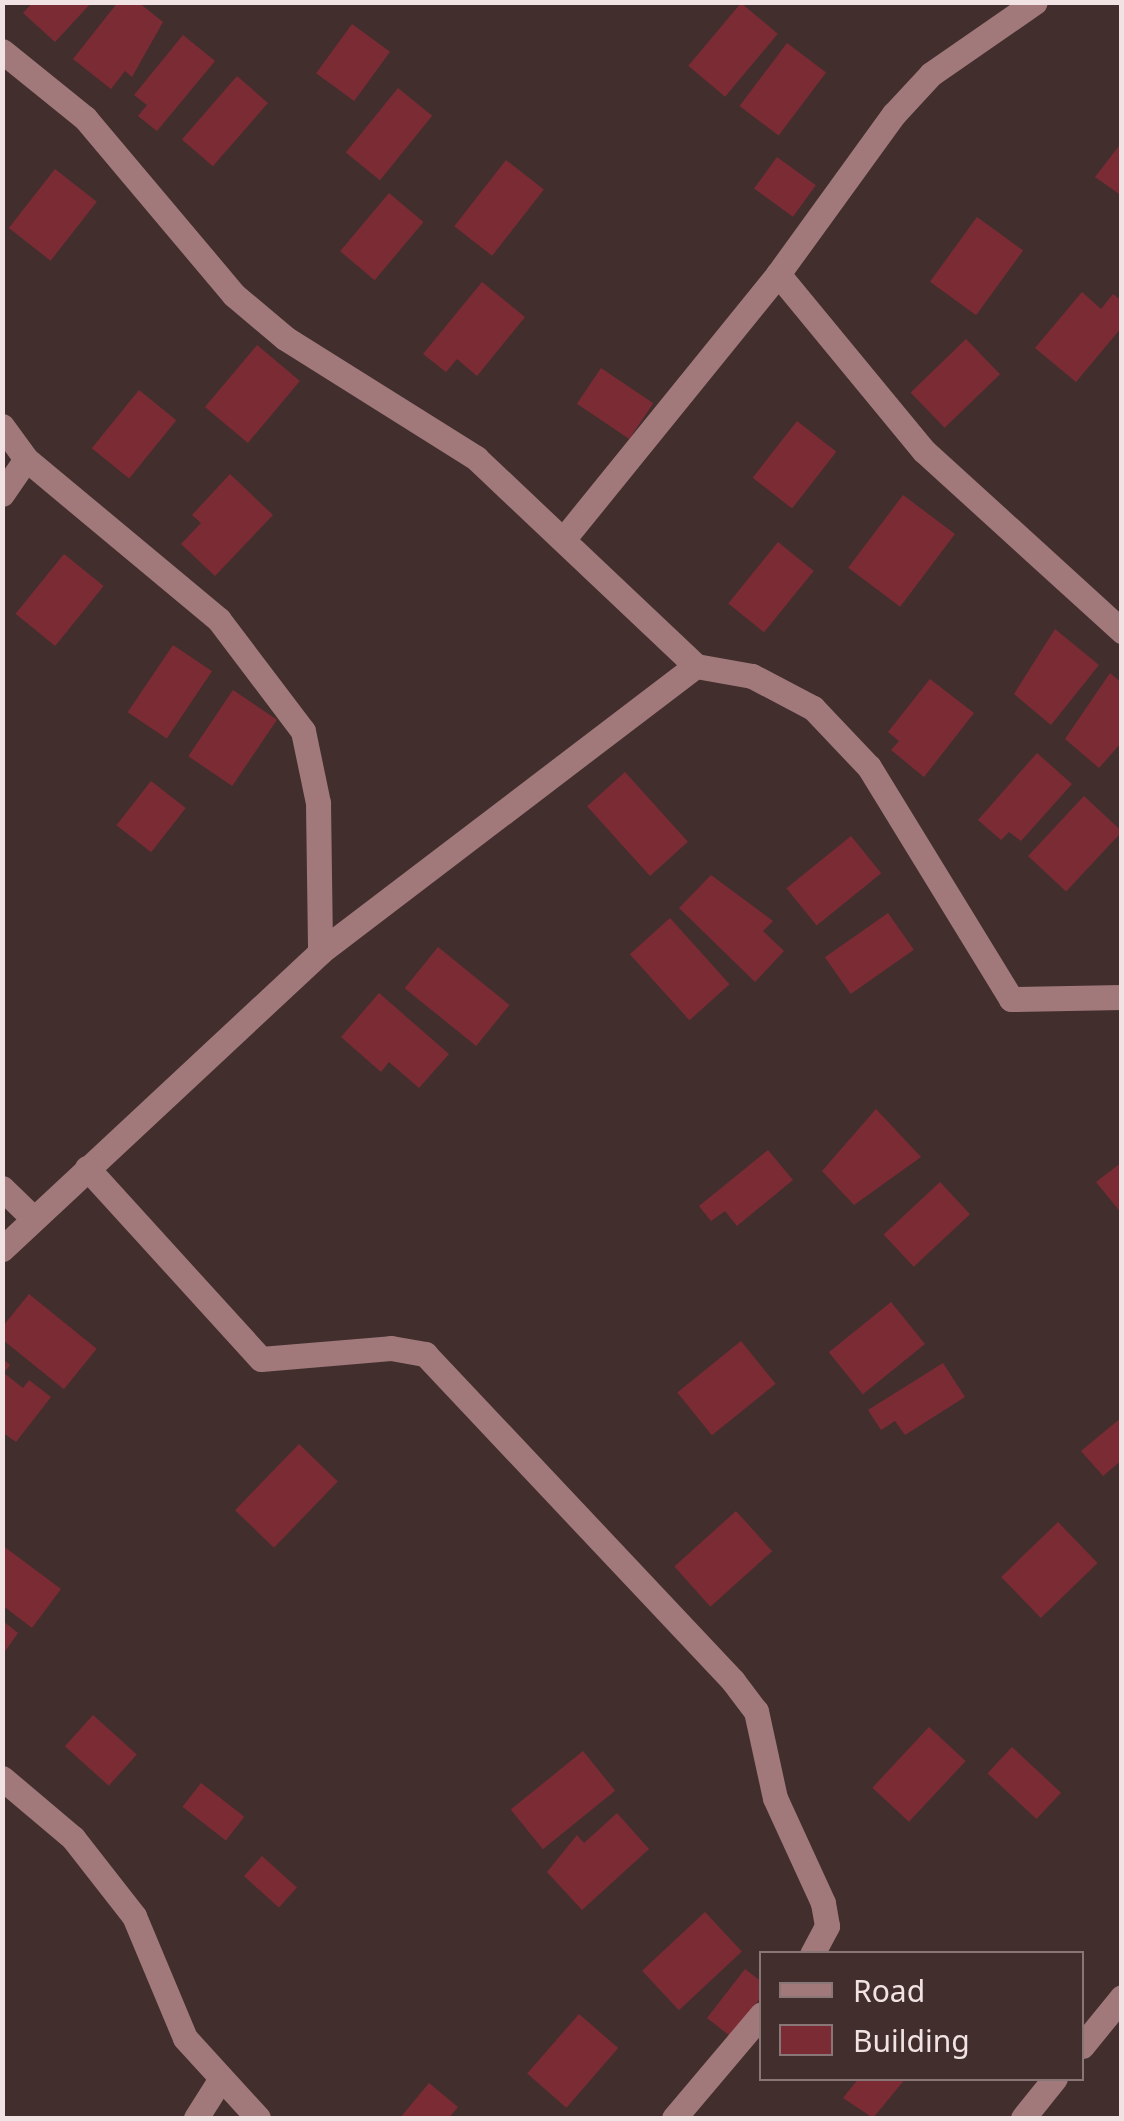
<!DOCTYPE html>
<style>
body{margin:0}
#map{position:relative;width:1124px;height:2121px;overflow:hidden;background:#432e2e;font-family:"Noto Sans",sans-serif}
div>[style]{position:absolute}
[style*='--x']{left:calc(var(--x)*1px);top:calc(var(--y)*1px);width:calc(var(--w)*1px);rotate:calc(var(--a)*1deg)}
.building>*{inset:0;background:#7b2b34;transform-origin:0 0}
.minor>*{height:25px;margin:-12.5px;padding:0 12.5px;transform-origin:12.5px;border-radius:12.5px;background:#a1797b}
span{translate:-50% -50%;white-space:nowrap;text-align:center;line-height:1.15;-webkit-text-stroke:9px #432e2e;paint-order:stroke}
.frame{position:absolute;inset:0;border:5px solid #f1e3e3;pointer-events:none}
.legend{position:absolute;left:759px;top:1951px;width:325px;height:130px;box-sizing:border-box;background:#432e2e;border:2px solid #897676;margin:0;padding:12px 18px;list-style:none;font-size:30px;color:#f1e3e3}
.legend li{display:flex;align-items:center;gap:20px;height:50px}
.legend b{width:50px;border:2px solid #897676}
</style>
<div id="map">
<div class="building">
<div style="clip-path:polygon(33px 2px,92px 2px,55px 42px,23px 13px)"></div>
<div style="clip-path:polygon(118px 2px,138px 2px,163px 22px,132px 77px,125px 71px,111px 89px,73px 59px)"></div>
<div style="left:741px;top:3px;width:48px;height:82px;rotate:40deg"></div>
<div style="left:352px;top:24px;width:47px;height:61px;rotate:36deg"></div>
<div style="clip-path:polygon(183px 35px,215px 61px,157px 131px,138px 116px,147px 105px,134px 95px)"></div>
<div style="left:787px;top:43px;width:49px;height:79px;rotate:37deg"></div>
<div style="left:237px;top:76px;width:41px;height:84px;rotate:41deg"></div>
<div style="left:398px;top:88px;width:44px;height:83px;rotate:39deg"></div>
<div style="clip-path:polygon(1122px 142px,1122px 196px,1095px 177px)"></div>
<div style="left:777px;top:157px;width:48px;height:39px;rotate:36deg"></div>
<div style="left:506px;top:160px;width:48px;height:84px;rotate:38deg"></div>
<div style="left:55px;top:169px;width:53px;height:75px;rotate:38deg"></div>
<div style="left:389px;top:193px;width:45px;height:76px;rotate:40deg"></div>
<div style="left:977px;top:217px;width:57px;height:80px;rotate:36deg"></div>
<div style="clip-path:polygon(482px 282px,525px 317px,477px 376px,457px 359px,446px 372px,423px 354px)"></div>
<div style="clip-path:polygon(1082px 292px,1101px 309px,1113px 294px,1122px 301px,1122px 327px,1076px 382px,1035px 348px)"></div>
<div style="left:966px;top:339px;width:49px;height:77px;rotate:46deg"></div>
<div style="left:257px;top:345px;width:56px;height:81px;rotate:40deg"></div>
<div style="left:601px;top:368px;width:63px;height:43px;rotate:34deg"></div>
<div style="left:139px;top:390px;width:48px;height:75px;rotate:39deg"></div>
<div style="left:797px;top:421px;width:50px;height:72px;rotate:38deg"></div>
<div style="clip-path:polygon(230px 474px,273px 515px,215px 576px,181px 544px,201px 523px,192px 515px)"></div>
<div style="left:903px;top:495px;width:65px;height:91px;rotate:37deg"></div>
<div style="left:778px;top:542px;width:46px;height:79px;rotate:39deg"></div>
<div style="left:64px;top:554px;width:51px;height:77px;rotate:39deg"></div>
<div style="clip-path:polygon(1055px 629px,1099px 665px,1051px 725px,1014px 694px)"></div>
<div style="left:173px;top:645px;width:47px;height:81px;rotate:34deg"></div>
<div style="clip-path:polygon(1110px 673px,1122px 683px,1122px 742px,1099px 768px,1065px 739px)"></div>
<div style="clip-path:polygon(930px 679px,974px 713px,924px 777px,891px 750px,899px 741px,888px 732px)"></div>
<div style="left:233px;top:690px;width:53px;height:80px;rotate:34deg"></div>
<div style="clip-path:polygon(1037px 753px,1072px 784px,1021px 841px,1009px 832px,1001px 840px,978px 820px)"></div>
<div style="left:625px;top:772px;width:94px;height:51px;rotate:48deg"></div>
<div style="left:151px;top:781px;width:44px;height:56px;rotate:38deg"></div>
<div style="left:1084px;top:796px;width:52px;height:82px;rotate:43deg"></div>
<div style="left:851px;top:836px;width:48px;height:83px;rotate:51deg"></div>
<div style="clip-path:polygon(711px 875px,773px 921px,763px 931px,784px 951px,755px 982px,679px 908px)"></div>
<div style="left:888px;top:913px;width:45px;height:77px;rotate:55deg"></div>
<div style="left:670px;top:918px;width:89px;height:54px;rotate:48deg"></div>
<div style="left:438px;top:947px;width:92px;height:53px;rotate:39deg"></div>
<div style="clip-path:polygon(379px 993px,449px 1054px,419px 1088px,389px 1062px,381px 1072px,341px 1037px)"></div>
<div style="clip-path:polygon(876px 1109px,921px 1157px,854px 1205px,822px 1171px)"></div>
<div style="clip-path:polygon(768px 1150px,793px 1180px,737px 1226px,725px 1211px,711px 1221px,699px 1206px)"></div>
<div style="clip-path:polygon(1122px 1162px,1122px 1214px,1096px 1182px)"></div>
<div style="left:940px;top:1182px;width:44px;height:77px;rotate:47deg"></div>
<div style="left:29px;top:1294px;width:87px;height:52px;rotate:39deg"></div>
<div style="left:891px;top:1302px;width:54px;height:80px;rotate:51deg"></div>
<div style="left:741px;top:1341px;width:55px;height:82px;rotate:51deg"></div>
<div style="clip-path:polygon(2px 1358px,10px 1365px,4px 1373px,23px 1388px,29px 1380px,51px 1397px,16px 1442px,2px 1432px)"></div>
<div style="clip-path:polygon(943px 1363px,965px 1397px,905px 1435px,895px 1421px,881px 1430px,868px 1410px)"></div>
<div style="clip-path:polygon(1122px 1417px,1122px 1460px,1103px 1476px,1081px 1451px)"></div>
<div style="left:299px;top:1444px;width:54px;height:92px;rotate:44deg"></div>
<div style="left:736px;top:1511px;width:54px;height:83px;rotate:48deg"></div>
<div style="left:1058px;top:1522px;width:57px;height:79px;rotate:46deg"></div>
<div style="clip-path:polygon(2px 1545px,61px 1589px,32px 1628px,2px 1605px)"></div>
<div style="clip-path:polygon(3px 1621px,18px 1633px,3px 1654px)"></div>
<div style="left:93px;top:1715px;width:59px;height:42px;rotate:42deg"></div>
<div style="left:929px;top:1727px;width:50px;height:83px;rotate:43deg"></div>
<div style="left:1012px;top:1747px;width:67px;height:36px;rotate:43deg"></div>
<div style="left:583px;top:1751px;width:51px;height:93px;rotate:51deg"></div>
<div style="left:201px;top:1783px;width:55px;height:30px;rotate:38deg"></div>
<div style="clip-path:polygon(617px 1813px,649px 1849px,582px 1910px,547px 1872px,577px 1835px,584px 1843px)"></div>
<div style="left:262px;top:1856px;width:47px;height:27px;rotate:42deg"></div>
<div style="left:705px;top:1912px;width:54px;height:86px;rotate:47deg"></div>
<div style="clip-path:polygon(745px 1969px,762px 1982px,762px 1996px,730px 2036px,707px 2018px)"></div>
<div style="left:579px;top:2014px;width:52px;height:79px;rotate:41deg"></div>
<div style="clip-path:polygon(859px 2078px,906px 2078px,873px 2118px,843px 2098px)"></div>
<div style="clip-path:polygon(429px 2083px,458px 2107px,449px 2118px,400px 2118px)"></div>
</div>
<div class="minor">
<div style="--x:2;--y:51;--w:107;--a:38.9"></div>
<div style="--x:85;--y:118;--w:231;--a:49.9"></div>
<div style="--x:234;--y:295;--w:67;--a:40.1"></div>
<div style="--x:285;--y:338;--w:226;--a:32.1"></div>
<div style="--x:476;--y:458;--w:303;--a:43.4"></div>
<div style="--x:696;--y:666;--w:57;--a:10.1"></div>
<div style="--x:752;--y:676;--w:69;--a:27.7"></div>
<div style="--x:813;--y:708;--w:81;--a:46.5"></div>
<div style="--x:869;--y:767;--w:272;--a:58.5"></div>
<div style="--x:1011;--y:999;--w:111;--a:-1"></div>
<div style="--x:778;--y:274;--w:229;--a:50.5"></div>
<div style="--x:924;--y:451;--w:268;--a:42.3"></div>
<div style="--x:2;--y:426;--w:41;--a:54"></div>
<div style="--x:26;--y:459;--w:251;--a:39.8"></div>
<div style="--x:219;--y:620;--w:139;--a:52.9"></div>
<div style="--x:303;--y:731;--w:74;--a:78.2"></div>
<div style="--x:318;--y:803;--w:149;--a:89.2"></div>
<div style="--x:2;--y:494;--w:42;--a:-55.6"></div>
<div style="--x:566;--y:536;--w:337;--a:-51"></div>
<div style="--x:778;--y:274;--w:198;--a:-54.1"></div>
<div style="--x:894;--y:114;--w:54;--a:-47.2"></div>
<div style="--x:931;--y:74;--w:126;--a:-34.7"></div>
<div style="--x:87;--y:1168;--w:258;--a:47.7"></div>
<div style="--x:261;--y:1359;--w:130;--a:-4.8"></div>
<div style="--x:391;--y:1348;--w:35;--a:10"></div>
<div style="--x:425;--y:1354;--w:449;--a:46.7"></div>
<div style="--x:733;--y:1681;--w:38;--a:53"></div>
<div style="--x:756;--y:1711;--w:89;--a:77.7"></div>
<div style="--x:775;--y:1798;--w:115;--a:65.4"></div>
<div style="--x:823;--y:1903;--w:23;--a:80"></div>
<div style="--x:827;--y:1926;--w:32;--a:118"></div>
<div style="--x:2;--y:1188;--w:43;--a:44.1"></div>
<div style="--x:2;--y:1249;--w:435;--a:-43"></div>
<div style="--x:320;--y:952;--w:472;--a:-37.3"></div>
<div style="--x:2;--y:1778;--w:93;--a:40.2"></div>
<div style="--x:73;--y:1838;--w:99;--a:52"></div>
<div style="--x:134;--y:1916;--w:132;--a:67.3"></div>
<div style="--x:185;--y:2038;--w:108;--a:47.6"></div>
<div style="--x:1082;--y:2046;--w:63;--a:-50.8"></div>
<div style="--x:196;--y:2118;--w:41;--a:-57.8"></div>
<div style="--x:674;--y:2118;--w:136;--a:-49.8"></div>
<div style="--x:1023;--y:2118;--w:51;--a:-51.3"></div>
</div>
<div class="frame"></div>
<ul class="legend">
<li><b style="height:12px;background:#a1797b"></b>Road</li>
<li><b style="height:28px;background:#7b2b34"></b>Building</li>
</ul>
</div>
